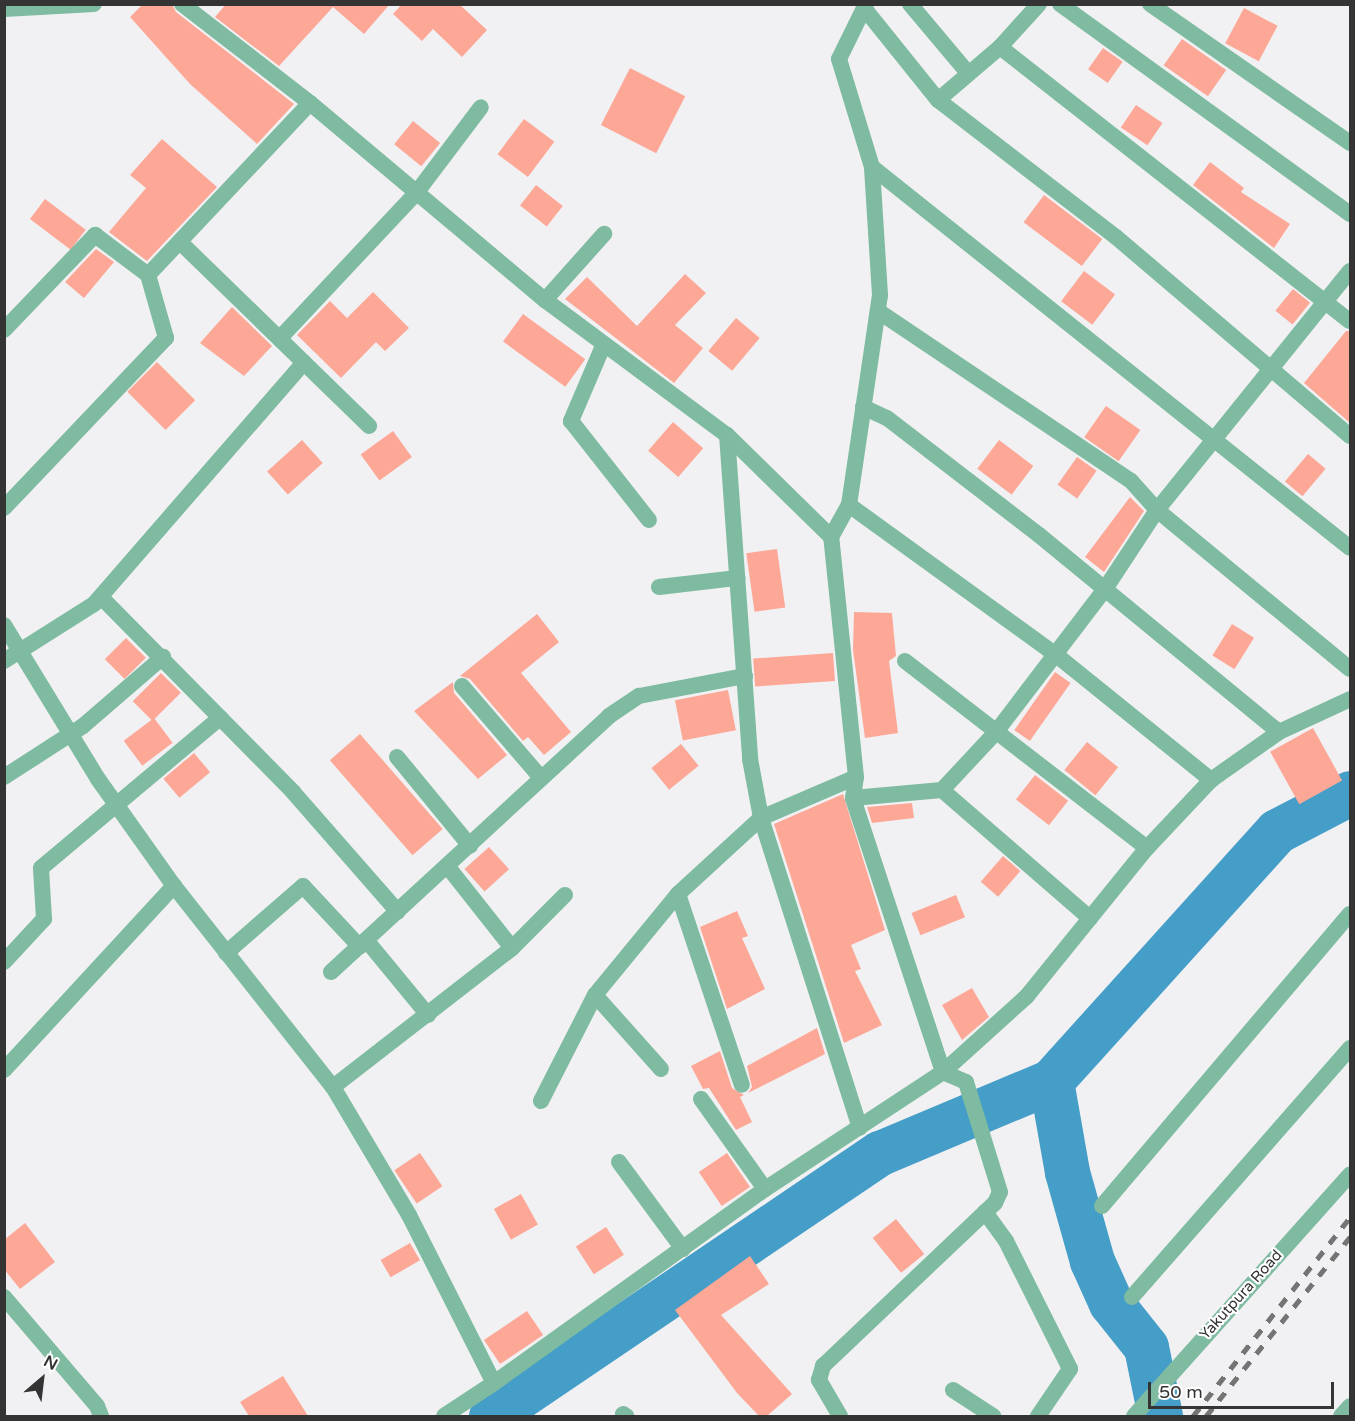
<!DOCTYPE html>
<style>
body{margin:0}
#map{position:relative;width:1355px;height:1421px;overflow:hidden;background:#f1f1f3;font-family:"Varela Round",sans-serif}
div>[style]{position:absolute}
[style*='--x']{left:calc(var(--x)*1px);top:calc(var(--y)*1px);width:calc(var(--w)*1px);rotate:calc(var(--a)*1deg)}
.river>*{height:45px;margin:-22.5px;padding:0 22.5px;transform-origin:22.5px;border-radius:22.5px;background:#459ec8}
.building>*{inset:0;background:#fda897;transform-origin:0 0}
.minor>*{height:16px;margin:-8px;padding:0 8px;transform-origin:8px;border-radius:8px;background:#7ebba1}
.tertiary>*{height:16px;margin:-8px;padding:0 8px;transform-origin:8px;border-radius:8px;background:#7ebba1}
.rail>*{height:4.5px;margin-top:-2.25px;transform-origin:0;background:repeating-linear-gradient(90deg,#747475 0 10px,transparent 0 20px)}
span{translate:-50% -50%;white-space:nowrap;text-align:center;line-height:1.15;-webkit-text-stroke:4.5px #fff;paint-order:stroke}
.street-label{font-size:15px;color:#343435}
.frame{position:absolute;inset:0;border:6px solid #343435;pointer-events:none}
.north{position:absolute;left:12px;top:1349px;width:60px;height:60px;-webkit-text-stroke:4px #fff;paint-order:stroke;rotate:28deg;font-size:16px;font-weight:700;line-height:24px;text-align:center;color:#343435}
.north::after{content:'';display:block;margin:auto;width:21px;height:27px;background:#343435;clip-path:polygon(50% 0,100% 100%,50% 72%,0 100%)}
.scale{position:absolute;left:1148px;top:1382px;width:186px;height:27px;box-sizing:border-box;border:3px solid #343435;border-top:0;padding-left:8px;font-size:18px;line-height:21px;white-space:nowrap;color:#343435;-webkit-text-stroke:4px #fff;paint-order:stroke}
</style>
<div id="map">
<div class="river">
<div style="--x:1051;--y:1081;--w:92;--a:80"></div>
<div style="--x:1067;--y:1172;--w:92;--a:74.3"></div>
<div style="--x:1092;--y:1261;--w:46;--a:65.7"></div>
<div style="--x:1111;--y:1303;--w:56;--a:51.5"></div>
<div style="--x:1146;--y:1347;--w:70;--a:78.5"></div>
<div style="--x:491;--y:1416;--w:470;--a:-34.1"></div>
<div style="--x:880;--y:1153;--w:186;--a:-22.8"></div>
<div style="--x:1051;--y:1081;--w:337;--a:-47.9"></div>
<div style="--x:1277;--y:831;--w:82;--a:-27.5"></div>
</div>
<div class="building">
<div style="clip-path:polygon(143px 4px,172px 4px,176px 12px,294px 104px,257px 144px,190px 84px,130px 17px)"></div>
<div style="clip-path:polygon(226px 4px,390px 4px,364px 34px,333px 7px,279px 66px,215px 17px)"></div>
<div style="clip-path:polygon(402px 4px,459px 4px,487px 30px,462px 57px,433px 29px,422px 41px,393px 14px)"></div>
<div style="left:1244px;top:8px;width:38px;height:40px;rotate:28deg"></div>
<div style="left:1182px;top:39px;width:54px;height:32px;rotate:35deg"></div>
<div style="left:1103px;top:48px;width:24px;height:26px;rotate:35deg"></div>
<div style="left:630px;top:68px;width:62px;height:64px;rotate:27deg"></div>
<div style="left:1136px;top:105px;width:32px;height:27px;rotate:34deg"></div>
<div style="left:524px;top:119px;width:38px;height:44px;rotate:37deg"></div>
<div style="left:413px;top:121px;width:35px;height:30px;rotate:39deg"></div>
<div style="clip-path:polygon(162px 139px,217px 187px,147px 261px,109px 232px,146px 188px,130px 175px)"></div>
<div style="clip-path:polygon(1210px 162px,1244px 188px,1241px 192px,1290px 224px,1274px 248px,1193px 185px)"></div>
<div style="left:536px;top:185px;width:34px;height:26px;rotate:38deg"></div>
<div style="left:1044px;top:195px;width:73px;height:34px;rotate:37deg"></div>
<div style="left:45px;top:199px;width:51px;height:25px;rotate:37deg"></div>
<div style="clip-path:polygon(96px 249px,114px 262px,84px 298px,65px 282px)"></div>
<div style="left:1084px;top:271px;width:39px;height:38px;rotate:37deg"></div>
<div style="clip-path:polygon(685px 274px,706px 293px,675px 325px,703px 348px,674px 383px,565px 299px,587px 277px,637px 326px)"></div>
<div style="left:1293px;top:289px;width:22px;height:28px;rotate:39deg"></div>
<div style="clip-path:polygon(373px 292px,409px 328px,385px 351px,376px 342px,341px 378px,297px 335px,330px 301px,347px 318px)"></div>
<div style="clip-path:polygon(232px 307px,272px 346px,244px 376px,200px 343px)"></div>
<div style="left:523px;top:314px;width:77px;height:34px;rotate:36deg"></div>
<div style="left:736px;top:318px;width:31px;height:43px;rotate:40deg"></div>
<div style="clip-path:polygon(1346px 331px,1350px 331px,1350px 423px,1304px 383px)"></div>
<div style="left:157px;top:362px;width:54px;height:42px;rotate:45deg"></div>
<div style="left:1106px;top:406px;width:42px;height:38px;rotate:35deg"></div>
<div style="left:673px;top:422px;width:40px;height:38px;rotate:41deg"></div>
<div style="left:393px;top:431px;width:32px;height:40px;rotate:54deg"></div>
<div style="left:302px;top:440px;width:31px;height:47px;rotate:48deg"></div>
<div style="left:999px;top:440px;width:43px;height:36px;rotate:37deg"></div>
<div style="left:1308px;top:454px;width:23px;height:36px;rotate:40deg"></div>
<div style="left:1077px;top:457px;width:24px;height:34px;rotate:35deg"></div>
<div style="clip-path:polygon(1130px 497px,1144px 511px,1104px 572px,1085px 557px)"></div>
<div style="left:777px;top:549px;width:59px;height:31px;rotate:82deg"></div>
<div style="clip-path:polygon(854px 612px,892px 613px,896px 656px,889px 661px,898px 733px,865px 738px,853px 650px)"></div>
<div style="clip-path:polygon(537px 614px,559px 642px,521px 673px,571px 732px,544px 755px,528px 737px,523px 741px,470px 679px,460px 676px)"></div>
<div style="left:1232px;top:624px;width:26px;height:37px;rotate:32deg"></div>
<div style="left:126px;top:638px;width:28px;height:30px;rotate:45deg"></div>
<div style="left:833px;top:653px;width:28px;height:80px;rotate:86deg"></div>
<div style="left:1055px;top:672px;width:19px;height:71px;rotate:35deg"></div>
<div style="left:161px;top:673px;width:28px;height:40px;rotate:45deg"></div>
<div style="clip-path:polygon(453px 682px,454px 693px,507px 755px,478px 779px,414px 711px)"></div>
<div style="left:728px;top:690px;width:41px;height:54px;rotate:79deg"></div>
<div style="left:154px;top:718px;width:31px;height:38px;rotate:53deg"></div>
<div style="left:1313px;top:728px;width:60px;height:49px;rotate:61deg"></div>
<div style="left:360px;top:734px;width:126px;height:40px;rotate:49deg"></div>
<div style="left:1087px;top:742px;width:40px;height:36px;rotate:39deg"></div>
<div style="left:681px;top:744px;width:28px;height:38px;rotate:51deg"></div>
<div style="left:194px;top:753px;width:25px;height:40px;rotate:50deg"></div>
<div style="left:1035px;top:775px;width:42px;height:31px;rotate:38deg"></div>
<div style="clip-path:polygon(843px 794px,885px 930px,851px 945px,861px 969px,855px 971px,882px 1025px,844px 1043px,774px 824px)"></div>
<div style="clip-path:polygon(912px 803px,914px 818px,872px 823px,867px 807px)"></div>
<div style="left:489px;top:847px;width:30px;height:33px;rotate:48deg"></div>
<div style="left:1003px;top:856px;width:23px;height:34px;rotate:41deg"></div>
<div style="left:956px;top:895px;width:24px;height:48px;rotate:68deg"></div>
<div style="clip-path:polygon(737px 911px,748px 936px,742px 938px,765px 989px,727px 1009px,700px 927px)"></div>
<div style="clip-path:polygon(972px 988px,989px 1017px,962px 1040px,942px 1005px)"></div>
<div style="clip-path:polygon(817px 1028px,825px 1054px,748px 1093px,752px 1087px,747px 1066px)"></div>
<div style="clip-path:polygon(720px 1051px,732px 1088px,744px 1095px,740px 1097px,752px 1122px,736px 1130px,709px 1088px,703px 1089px,691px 1066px)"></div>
<div style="left:420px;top:1153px;width:40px;height:31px;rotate:56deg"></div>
<div style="left:727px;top:1153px;width:41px;height:34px;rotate:56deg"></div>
<div style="left:521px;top:1194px;width:35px;height:31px;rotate:61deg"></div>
<div style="left:896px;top:1219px;width:45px;height:30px;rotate:51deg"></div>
<div style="clip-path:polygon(25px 1223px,55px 1262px,20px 1289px,4px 1269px,4px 1240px)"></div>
<div style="left:606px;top:1227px;width:33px;height:36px;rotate:57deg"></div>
<div style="left:410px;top:1243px;width:20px;height:34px;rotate:60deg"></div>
<div style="clip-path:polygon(750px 1256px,769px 1284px,721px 1315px,792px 1394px,767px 1416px,759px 1416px,737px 1393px,675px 1310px)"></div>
<div style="left:527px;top:1311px;width:29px;height:52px;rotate:56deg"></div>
<div style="clip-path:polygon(283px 1376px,308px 1416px,249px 1416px,240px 1402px)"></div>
</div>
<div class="minor">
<div style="--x:182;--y:4;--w:162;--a:37.7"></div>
<div style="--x:310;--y:103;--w:307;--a:40"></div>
<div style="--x:545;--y:300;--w:227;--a:36.6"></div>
<div style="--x:727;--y:435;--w:146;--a:44.4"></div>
<div style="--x:910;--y:4;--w:90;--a:50"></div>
<div style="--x:1060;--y:4;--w:358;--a:35.9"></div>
<div style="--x:1150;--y:4;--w:244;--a:34.8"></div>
<div style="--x:864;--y:8;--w:118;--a:51.2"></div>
<div style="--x:938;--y:100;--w:225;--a:37.6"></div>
<div style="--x:1116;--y:237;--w:307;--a:40.4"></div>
<div style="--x:4;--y:9;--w:90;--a:-3.2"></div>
<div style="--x:1000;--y:47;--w:444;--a:38.1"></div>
<div style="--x:938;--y:100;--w:82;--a:-40.5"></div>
<div style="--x:1000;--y:47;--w:58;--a:-47.8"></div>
<div style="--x:872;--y:167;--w:611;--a:38.56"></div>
<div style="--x:182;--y:244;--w:261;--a:44.2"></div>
<div style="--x:545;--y:300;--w:89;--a:-48.2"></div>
<div style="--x:878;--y:311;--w:305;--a:33.9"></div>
<div style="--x:1131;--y:481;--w:39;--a:48"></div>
<div style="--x:1157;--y:510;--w:250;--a:39.5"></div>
<div style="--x:4;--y:330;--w:132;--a:-46.2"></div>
<div style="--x:95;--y:235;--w:66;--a:37"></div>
<div style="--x:148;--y:275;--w:236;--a:-46.7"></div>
<div style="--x:280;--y:338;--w:200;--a:-46.8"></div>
<div style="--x:417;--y:192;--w:106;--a:-53"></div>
<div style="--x:603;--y:346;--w:82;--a:113.1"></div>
<div style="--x:571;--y:421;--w:126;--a:51.8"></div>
<div style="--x:863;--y:407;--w:26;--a:25"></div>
<div style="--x:887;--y:418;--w:192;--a:37.6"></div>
<div style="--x:1039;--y:535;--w:310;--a:39.4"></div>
<div style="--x:727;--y:435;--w:325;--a:85.9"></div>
<div style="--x:750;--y:759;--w:60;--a:79.4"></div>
<div style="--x:761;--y:818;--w:325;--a:72.3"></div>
<div style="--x:849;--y:505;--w:254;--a:35.9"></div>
<div style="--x:1055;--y:654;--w:201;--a:38.9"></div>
<div style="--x:4;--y:508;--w:235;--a:-46.4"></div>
<div style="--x:166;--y:338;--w:66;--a:-105.9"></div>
<div style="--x:659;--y:587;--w:79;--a:-6.6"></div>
<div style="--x:101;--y:597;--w:274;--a:45.4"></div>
<div style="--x:293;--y:792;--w:159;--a:48.8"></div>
<div style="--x:4;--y:625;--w:180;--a:58.6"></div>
<div style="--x:98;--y:779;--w:131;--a:54.6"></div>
<div style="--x:174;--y:886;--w:256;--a:51.7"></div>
<div style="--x:333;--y:1087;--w:149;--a:59.3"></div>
<div style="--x:409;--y:1215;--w:188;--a:63.2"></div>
<div style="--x:494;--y:1383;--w:333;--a:-35.6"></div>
<div style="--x:765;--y:1189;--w:213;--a:-33.3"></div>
<div style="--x:943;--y:1072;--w:113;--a:-42.1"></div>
<div style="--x:1027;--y:996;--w:191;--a:-51"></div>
<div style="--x:1147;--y:848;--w:93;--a:-46.7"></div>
<div style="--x:1211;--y:780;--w:83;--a:-35.2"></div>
<div style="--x:1279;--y:732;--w:78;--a:-24.9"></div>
<div style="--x:4;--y:661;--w:107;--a:-32.3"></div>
<div style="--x:94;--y:604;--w:320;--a:-49"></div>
<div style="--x:905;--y:661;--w:306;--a:37.7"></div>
<div style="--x:462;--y:686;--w:121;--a:49.3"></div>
<div style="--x:397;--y:757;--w:115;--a:50.6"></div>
<div style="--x:4;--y:777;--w:94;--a:-32.8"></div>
<div style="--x:83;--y:726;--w:106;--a:-40.8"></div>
<div style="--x:942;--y:790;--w:196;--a:40.9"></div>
<div style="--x:853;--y:798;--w:89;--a:-5.1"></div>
<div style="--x:942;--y:790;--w:79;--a:-47"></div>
<div style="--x:996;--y:732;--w:180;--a:-52.7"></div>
<div style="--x:1105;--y:589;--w:95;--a:-56.6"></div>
<div style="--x:1157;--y:510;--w:307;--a:-51.1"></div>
<div style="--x:448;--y:867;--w:103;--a:51.7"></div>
<div style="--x:678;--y:894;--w:201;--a:71.5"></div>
<div style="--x:367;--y:941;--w:96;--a:50.5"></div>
<div style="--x:226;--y:953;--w:102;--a:-41"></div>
<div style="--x:303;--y:886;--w:83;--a:46.9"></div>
<div style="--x:4;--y:962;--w:59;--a:-47.1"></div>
<div style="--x:44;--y:919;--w:51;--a:-93.4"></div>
<div style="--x:41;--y:868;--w:234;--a:-40"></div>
<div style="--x:331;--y:972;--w:378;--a:-42.6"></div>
<div style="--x:609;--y:716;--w:36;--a:-34"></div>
<div style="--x:639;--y:696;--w:108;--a:-10.7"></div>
<div style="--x:595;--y:995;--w:99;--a:48.3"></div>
<div style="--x:4;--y:1070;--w:251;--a:-47.3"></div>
<div style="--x:333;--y:1087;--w:227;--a:-37.8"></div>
<div style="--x:512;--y:948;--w:75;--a:-45"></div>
<div style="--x:701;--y:1099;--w:110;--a:54.6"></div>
<div style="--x:541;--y:1101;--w:119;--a:-63"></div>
<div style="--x:595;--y:995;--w:131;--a:-50.6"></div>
<div style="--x:678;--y:894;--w:113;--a:-42.5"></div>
<div style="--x:761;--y:818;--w:103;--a:-23.3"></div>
<div style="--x:619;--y:1162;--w:108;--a:53.7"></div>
<div style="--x:1102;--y:1206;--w:383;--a:-49.7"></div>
<div style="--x:985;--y:1212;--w:36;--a:54"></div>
<div style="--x:1006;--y:1241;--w:143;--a:63.4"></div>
<div style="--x:1070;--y:1369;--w:57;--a:124.2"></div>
<div style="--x:4;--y:1297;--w:143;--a:49.5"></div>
<div style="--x:97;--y:1406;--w:11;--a:68"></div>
<div style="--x:1132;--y:1297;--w:331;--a:-48.8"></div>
<div style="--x:953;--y:1390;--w:48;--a:33"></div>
<div style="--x:623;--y:1414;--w:4;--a:34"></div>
<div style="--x:840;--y:1416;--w:42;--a:-120.3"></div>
<div style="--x:819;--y:1380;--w:15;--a:-74"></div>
<div style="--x:823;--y:1366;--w:237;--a:-43.5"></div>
<div style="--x:995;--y:1203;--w:12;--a:-66"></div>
<div style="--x:1000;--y:1192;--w:115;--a:-107.2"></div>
<div style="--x:966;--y:1082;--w:25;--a:-157"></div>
<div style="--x:943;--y:1072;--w:288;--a:-108.2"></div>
<div style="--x:853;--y:798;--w:21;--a:-82"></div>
<div style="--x:856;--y:777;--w:241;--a:-95.9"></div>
<div style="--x:831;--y:537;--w:37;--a:-61"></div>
<div style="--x:849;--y:505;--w:212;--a:-81.6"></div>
<div style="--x:880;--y:295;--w:128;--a:-93.6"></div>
<div style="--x:872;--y:167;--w:113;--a:-107"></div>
<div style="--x:839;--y:59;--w:61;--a:-63.9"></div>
<div style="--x:1134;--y:1416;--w:324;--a:-48.2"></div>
<div style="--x:1341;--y:1416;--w:13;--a:-48"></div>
</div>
<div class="tertiary">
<div style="--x:444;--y:1416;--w:60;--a:-33.4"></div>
</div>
<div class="rail">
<div style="--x:1193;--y:1416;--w:253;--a:-51.7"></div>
<div style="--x:1206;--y:1416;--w:230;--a:-51.2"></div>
</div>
<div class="street-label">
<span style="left:1241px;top:1295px;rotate:-48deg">Yakutpura Road</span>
</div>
<div class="frame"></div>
<div class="north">N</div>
<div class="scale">50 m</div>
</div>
